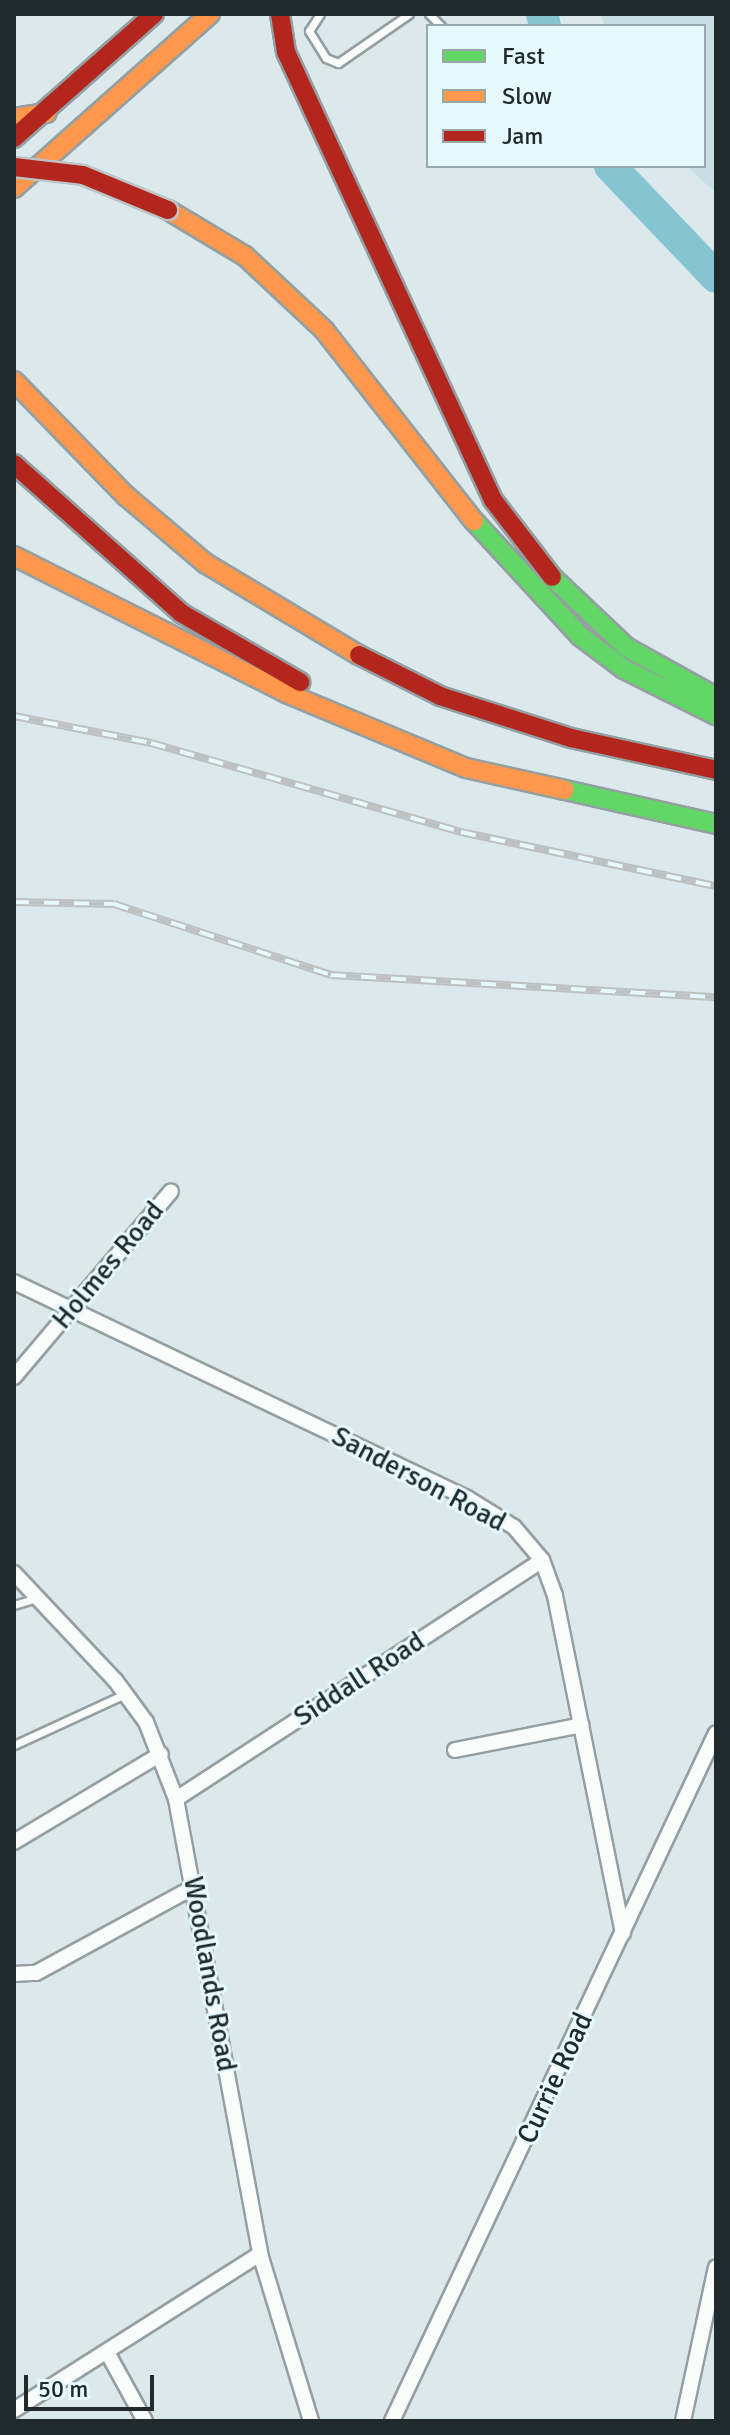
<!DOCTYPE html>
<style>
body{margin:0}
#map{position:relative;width:730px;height:2435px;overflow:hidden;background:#dce9ec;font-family:Signika,sans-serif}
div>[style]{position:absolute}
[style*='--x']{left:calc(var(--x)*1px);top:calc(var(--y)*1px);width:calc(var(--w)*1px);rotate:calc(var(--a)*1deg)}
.built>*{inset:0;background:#c7dee3}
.river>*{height:32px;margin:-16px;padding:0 16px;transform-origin:16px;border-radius:16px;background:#85c4d1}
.roads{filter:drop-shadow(2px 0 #949fa1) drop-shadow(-2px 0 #949fa1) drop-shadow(0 2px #949fa1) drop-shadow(0 -2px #949fa1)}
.lane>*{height:7px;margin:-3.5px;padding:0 3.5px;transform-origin:3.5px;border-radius:3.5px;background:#fafcfc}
.street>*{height:14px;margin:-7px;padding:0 7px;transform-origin:7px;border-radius:7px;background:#fafcfc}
.fast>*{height:18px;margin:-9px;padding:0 9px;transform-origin:9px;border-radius:9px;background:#63d668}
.slow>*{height:18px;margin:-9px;padding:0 9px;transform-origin:9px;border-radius:9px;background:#ff974d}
.jam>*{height:18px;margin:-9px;padding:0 9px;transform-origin:9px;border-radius:9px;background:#b3261e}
.rail>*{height:8px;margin-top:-4px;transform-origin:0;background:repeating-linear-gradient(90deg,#e6fafe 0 15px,#bdc1c2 0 30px);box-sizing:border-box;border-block:2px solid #bdc1c2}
.bridges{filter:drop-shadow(2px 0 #bdc4c6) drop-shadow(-2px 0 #bdc4c6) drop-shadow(0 2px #bdc4c6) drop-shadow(0 -2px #bdc4c6)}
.jam-bridge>*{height:18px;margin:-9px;padding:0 9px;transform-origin:9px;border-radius:9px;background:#b3261e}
span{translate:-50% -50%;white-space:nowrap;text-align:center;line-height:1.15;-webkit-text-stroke:6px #e6fafe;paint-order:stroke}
.street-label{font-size:28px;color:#202a2c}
.frame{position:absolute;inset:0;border:16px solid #202a2c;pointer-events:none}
.legend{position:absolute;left:426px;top:24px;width:280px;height:144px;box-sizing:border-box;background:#e6fafe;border:2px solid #97a7aa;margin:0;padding:10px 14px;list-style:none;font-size:24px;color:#202a2c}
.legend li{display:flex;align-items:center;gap:16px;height:40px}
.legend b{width:40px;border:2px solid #97a7aa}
.scale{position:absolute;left:24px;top:2375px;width:130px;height:36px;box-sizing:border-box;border:4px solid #202a2c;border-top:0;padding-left:10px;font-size:24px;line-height:28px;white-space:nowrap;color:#202a2c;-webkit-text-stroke:6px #e6fafe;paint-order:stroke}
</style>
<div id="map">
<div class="built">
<div style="clip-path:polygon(601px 14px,716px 14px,716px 193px,686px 166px,704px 166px,704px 26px,604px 26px)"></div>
</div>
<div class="river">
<div style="--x:542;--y:14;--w:12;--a:76"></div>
<div style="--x:610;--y:166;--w:153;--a:46.3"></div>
</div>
<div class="roads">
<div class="lane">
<div style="--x:320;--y:14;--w:20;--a:123"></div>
<div style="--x:309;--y:31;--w:32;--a:58"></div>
<div style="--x:326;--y:58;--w:13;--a:23"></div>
<div style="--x:338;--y:63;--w:86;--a:-34.6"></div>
<div style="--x:429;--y:14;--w:17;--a:45"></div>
<div style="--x:14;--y:1605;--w:24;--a:-17"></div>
<div style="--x:14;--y:1745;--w:122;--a:-24.7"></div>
</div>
<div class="street">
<div style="--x:14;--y:1282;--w:502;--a:25.49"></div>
<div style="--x:467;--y:1498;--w:55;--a:31.7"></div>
<div style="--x:514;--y:1527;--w:43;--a:49.7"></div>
<div style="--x:542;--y:1560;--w:38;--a:70"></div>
<div style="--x:555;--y:1596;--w:344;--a:78.6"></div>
<div style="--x:14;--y:1377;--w:243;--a:-49.8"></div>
<div style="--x:14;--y:1573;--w:147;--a:46.7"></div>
<div style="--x:115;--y:1680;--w:52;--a:53.6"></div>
<div style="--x:146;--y:1722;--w:83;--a:68.7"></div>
<div style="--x:176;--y:1799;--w:463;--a:79.5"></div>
<div style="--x:260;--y:2254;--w:175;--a:73"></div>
<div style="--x:455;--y:1750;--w:129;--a:-11.1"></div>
<div style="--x:176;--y:1799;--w:437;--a:-33.1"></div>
<div style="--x:14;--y:1842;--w:171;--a:-30.9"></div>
<div style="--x:14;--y:1974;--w:22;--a:-3"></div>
<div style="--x:36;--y:1973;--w:180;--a:-28.6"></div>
<div style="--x:107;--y:2352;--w:79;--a:61.2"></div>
<div style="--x:14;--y:2410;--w:291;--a:-32.4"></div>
<div style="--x:392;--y:2421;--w:760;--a:-64.78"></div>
<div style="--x:683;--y:2421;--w:157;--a:-77.9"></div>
</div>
<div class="fast">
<div style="--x:474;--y:521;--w:156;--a:47.3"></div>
<div style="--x:580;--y:636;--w:55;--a:36.9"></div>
<div style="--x:624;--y:669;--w:103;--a:26.6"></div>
<div style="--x:552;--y:577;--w:102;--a:43.4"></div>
<div style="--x:626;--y:647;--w:103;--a:29.1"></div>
<div style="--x:565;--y:790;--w:155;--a:12.7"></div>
</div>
<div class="slow">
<div style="--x:14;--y:118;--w:33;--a:-9"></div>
<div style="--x:14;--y:188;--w:262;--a:-41.6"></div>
<div style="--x:168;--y:210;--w:90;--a:30.9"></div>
<div style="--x:245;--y:256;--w:108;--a:43.1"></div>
<div style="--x:324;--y:330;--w:243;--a:51.9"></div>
<div style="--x:14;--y:381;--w:161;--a:45.8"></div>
<div style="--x:126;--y:496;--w:104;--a:40.3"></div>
<div style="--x:205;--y:563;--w:179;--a:30.9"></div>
<div style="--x:14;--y:556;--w:305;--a:26.7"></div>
<div style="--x:286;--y:693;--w:195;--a:22.6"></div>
<div style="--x:466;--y:768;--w:101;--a:12.5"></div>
</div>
<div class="jam">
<div style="--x:280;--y:14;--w:38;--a:81"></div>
<div style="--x:286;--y:52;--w:494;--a:65.2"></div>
<div style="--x:493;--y:500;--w:97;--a:52.5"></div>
<div style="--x:14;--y:138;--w:187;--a:-41.5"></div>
<div style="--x:14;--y:464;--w:224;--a:41.7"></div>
<div style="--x:181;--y:613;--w:138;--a:30.1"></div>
<div style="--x:359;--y:655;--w:91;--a:26.8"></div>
<div style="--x:440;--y:696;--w:138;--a:17.8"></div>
<div style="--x:571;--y:738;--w:148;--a:12.4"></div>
</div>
</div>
<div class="rail">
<div style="--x:14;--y:716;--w:140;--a:11.1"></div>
<div style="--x:151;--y:743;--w:323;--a:16"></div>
<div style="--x:461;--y:832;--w:261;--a:12"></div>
<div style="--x:14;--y:902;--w:100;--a:1.1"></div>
<div style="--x:114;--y:904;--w:228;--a:18.1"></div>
<div style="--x:331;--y:975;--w:386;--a:3.3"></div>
</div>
<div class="bridges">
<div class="jam-bridge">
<div style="--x:14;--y:167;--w:69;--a:6.6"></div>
<div style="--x:83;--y:175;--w:92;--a:22.4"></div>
</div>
</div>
<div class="street-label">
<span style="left:108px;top:1265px;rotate:-50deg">Holmes Road</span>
<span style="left:419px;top:1479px;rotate:28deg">Sanderson Road</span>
<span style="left:359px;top:1679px;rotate:-33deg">Siddall Road</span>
<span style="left:210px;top:1974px;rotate:80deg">Woodlands Road</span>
<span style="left:555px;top:2078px;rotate:-65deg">Currie Road</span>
</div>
<div class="frame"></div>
<ul class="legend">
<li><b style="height:10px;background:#63d668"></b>Fast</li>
<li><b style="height:10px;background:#ff974d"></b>Slow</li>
<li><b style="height:10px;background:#b3261e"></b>Jam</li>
</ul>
<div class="scale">50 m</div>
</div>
